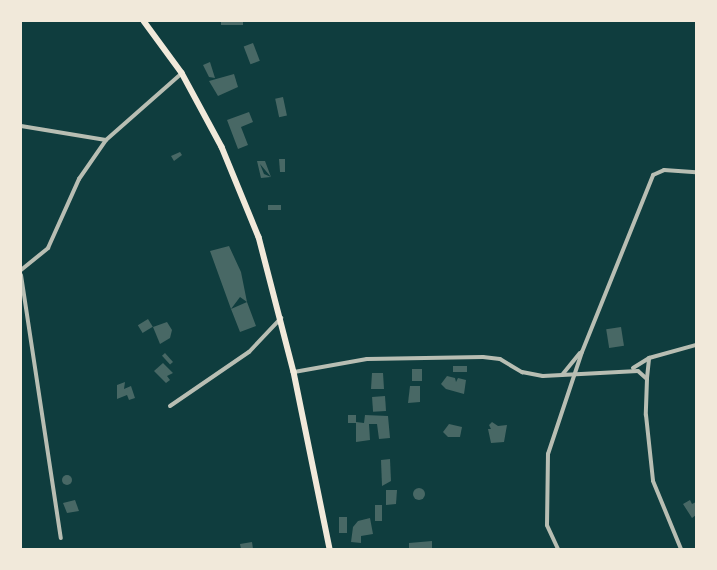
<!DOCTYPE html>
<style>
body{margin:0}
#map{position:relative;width:717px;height:570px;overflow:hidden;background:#0f3d3e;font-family:"IBM Plex Sans",sans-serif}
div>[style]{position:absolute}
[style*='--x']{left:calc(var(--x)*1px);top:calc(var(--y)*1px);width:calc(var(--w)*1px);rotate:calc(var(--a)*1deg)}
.building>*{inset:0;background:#486865;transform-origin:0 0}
.round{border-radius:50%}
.minor>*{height:4px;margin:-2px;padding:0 2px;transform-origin:2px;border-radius:2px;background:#b8beb3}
.primary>*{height:5.5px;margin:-2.75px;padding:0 2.75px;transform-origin:2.75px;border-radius:2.75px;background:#f1e9da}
span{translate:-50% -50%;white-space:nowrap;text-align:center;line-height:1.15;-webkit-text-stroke:5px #f1e9da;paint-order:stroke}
.frame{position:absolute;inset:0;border:22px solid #f1e9da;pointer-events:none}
</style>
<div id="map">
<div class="building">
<div style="left:221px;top:21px;width:22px;height:4px"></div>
<div style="left:253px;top:43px;width:19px;height:10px;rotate:69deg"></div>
<div style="clip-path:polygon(210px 62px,215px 78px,209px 77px,203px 65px)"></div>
<div style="clip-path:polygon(234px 74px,238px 87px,218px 96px,209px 81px)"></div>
<div style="left:283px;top:97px;width:19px;height:8px;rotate:78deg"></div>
<div style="clip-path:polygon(249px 112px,253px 122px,241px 127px,248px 145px,238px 149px,227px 120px)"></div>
<div style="clip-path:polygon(180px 152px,182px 155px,174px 161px,171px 156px)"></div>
<div style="clip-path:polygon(279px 159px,285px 159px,285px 172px,280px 172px)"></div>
<div style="clip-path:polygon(257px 161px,265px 161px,271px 177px,260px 164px,264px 174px,271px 177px,261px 178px)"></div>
<div style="left:281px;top:205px;width:5px;height:13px;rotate:90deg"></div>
<div style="clip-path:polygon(229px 246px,241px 272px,247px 302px,256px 326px,240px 332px,231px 309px,247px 302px,240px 297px,231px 309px,210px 251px)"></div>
<div style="left:148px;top:319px;width:9px;height:12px;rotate:58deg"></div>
<div style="clip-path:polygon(167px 322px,172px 330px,170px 338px,160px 344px,153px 327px)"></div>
<div style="left:621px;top:327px;width:19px;height:15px;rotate:81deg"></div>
<div style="left:165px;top:353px;width:12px;height:4px;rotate:48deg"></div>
<div style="clip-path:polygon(163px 363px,173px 373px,167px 376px,170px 380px,166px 383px,154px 371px)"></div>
<div style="left:453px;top:366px;width:14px;height:6px"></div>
<div style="left:412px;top:369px;width:10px;height:12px"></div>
<div style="clip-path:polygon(372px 373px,383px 373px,384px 389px,371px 389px)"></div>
<div style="clip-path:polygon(447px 376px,455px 378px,456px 382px,458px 378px,466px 380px,464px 394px,446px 389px,441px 384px)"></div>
<div style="clip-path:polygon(125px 382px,124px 389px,131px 386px,135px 398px,129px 400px,127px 395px,117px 399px,117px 385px)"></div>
<div style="clip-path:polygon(410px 386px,420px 386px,420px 402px,408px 403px)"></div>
<div style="left:385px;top:396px;width:15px;height:13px;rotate:86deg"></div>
<div style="left:348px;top:415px;width:8px;height:8px"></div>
<div style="clip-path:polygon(365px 415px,388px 416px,390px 438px,379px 439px,377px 424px,369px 424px,370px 440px,356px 442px,356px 422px,364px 423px)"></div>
<div style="clip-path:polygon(492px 422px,498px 426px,507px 425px,504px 442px,491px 443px,488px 429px,491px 429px,489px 425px)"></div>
<div style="clip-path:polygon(449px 424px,462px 427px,460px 437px,448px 437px,443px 432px)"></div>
<div style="clip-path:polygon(390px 459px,391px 481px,382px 486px,381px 460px)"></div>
<div class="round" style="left:62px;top:475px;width:10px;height:10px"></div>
<div class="round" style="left:413px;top:488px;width:12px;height:12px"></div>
<div style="clip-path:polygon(386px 490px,397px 490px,396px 504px,386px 505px)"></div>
<div style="clip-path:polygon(75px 500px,79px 511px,67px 513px,63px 503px)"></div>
<div style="clip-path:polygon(690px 500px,692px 504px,696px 502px,696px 515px,692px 518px,683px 504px)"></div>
<div style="left:375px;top:505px;width:7px;height:16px"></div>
<div style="left:339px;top:517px;width:8px;height:16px"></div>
<div style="clip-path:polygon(370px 518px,373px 534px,361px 536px,361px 543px,351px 542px,353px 527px,358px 521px)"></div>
<div style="clip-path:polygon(432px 541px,432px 549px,409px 549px,409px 543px)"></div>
<div style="clip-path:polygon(252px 542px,253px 549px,241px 549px,240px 544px)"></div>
</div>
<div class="minor">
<div style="--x:21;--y:126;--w:86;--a:9.4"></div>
<div style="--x:21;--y:270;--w:35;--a:-39"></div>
<div style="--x:48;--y:248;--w:76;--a:-65.8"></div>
<div style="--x:79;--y:179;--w:47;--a:-55.3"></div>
<div style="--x:106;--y:140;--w:101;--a:-41.4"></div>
<div style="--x:21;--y:275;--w:266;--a:81.4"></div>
<div style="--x:633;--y:368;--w:19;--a:-32"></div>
<div style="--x:649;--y:358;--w:49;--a:-15.5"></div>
<div style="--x:294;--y:372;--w:74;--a:-10.1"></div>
<div style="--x:367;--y:359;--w:116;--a:-1"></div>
<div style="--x:483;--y:357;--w:17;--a:7"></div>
<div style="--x:500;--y:359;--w:26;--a:31"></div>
<div style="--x:522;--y:372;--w:21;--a:11"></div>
<div style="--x:543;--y:376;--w:95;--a:-3"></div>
<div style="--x:638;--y:371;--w:12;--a:42"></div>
<div style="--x:647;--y:379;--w:36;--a:92"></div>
<div style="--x:646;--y:415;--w:66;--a:83.9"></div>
<div style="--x:653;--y:481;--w:74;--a:67.6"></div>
<div style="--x:562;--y:375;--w:28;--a:-51"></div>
<div style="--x:647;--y:378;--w:20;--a:-84"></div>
<div style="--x:170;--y:406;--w:96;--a:-34.4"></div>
<div style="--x:249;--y:352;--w:47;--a:-46.7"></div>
<div style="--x:558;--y:549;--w:26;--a:-115"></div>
<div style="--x:547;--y:525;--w:71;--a:-89.2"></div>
<div style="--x:548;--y:454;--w:108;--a:-71.6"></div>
<div style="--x:582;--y:352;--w:191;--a:-68.1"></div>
<div style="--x:653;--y:175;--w:12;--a:-24"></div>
<div style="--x:664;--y:170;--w:32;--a:4"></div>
</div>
<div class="primary">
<div style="--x:144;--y:21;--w:64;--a:53.8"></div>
<div style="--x:182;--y:73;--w:84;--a:61.6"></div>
<div style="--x:222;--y:147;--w:97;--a:67.7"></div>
<div style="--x:259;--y:237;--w:139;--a:75.5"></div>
<div style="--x:294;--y:372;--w:181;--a:78.5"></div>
</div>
<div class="frame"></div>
</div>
